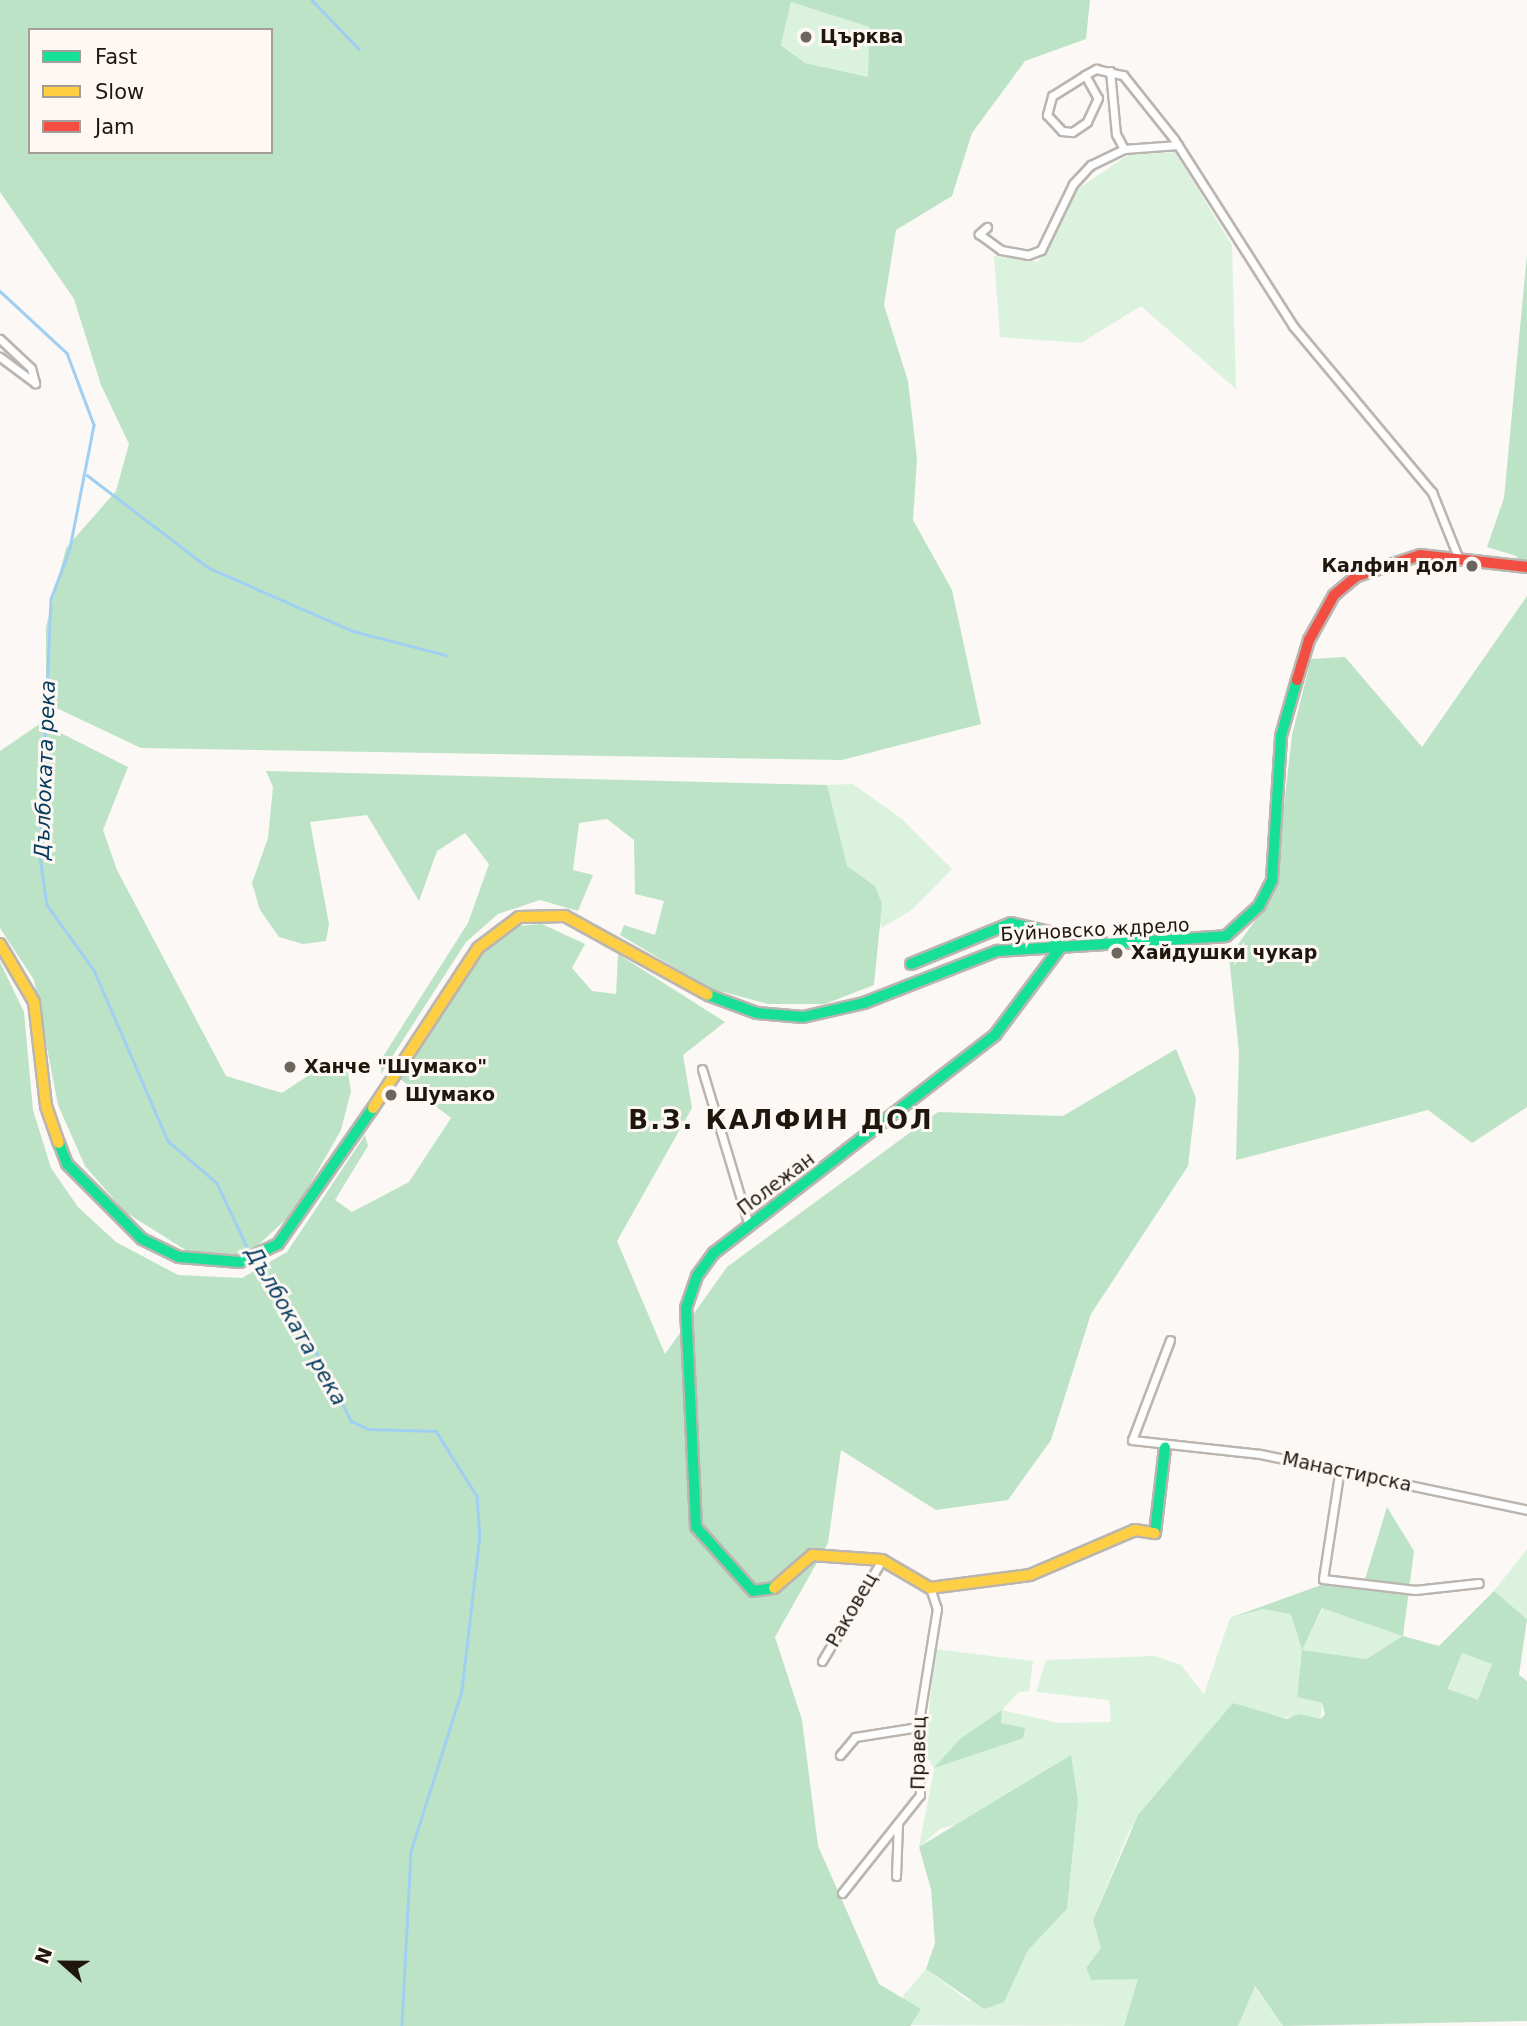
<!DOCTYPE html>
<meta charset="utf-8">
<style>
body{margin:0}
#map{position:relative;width:1527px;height:2026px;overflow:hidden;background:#fbf8f6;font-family:"DejaVu Sans",sans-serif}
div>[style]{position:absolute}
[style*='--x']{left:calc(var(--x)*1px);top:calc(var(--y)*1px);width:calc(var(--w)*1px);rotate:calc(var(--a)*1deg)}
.green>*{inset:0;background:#daf2de;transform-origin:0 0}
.forest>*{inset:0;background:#bde3c6}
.stream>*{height:2.5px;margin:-1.25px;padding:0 1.25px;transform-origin:1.25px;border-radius:1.25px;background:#a1cff2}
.roads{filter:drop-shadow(2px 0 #bbb5b0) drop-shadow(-2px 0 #bbb5b0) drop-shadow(0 2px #bbb5b0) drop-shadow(0 -2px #bbb5b0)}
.street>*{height:7px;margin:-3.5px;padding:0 3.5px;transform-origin:3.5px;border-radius:3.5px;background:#fefefe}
.fast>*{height:10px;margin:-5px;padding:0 5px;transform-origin:5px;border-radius:5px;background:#16e098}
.slow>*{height:10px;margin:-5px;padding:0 5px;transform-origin:5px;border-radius:5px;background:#ffcf43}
.jam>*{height:10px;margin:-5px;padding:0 5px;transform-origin:5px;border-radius:5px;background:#f24e42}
.dots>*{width:19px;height:19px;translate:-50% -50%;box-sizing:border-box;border:4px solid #fdf8f4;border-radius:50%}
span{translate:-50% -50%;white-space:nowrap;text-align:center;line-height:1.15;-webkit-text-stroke:6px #fdf8f4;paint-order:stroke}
.poi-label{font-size:19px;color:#1f170e;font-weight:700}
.left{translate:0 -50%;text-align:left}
.right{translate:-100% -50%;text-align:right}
.street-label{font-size:19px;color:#1f170e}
.water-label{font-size:21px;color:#053c5e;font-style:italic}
.district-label{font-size:26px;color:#1f170e;font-weight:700;letter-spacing:2px}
.legend{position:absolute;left:28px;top:28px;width:245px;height:126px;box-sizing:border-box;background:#fdf8f4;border:2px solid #a49e98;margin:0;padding:9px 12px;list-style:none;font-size:21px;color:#1f170e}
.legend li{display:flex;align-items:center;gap:14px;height:35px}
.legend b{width:35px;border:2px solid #a49e98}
.north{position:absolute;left:28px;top:1928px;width:70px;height:70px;-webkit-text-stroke:5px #fdf8f4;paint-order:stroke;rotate:291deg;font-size:19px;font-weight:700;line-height:28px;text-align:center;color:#1f170e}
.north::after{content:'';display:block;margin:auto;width:24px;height:32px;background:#1f170e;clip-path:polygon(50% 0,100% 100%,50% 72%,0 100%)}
</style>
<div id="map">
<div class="green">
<div style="clip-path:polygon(791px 2px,869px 27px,868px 77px,805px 63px,781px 44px)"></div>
<div style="clip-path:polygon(1175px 152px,1232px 245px,1236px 389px,1141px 306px,1081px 343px,1000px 337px,994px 256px,1038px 262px,1078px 189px,1128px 155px)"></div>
<div style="clip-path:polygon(853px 784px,902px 819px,952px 869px,912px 910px,881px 928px,875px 886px,847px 866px,837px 843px,827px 785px)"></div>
<div style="clip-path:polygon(1527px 1549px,1527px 1619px,1494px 1591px)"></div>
<div style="clip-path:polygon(1323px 1608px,1402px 1636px,1365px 1659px,1302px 1650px,1297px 1697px,1322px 1703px,1321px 1719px,1267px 1716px,1233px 1703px,1129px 1831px,1093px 1920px,1102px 1948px,1086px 1968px,1091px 1980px,1139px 1978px,1124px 2026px,909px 2025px,903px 1996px,926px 1969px,968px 2001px,1004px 2002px,1027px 1950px,1067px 1909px,1078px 1801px,941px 1828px,919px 1847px,934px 1769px,925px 1752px,935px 1649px,1033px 1661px,1029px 1691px,1019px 1692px,1002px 1710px,1059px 1723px,1111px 1722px,1109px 1700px,1036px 1692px,1046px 1660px,1155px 1656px,1181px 1665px,1204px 1694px,1230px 1618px,1263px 1609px,1291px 1613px,1302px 1649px)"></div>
<div style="left:1462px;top:1653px;width:32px;height:39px;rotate:20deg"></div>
<div style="clip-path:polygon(1254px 1986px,1283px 2026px,1238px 2026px)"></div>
</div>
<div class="forest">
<div style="clip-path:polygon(evenodd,0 0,1090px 0,1086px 39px,1025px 61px,972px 133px,952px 196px,896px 230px,884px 305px,908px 381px,917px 459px,913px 520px,952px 590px,981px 724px,842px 760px,141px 748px,46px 703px,46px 627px,66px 548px,116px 491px,129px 444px,101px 385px,74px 299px,0 192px,0 0,791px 2px,869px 27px,868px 77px,805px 63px,781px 45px,791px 2px,0 0,30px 30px,271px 30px,271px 152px,30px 152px,30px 30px)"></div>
<div style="clip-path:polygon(1527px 254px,1527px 573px,1516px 556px,1487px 547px,1504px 498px)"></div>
<div style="clip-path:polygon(1527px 596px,1527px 1107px,1472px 1143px,1428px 1110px,1236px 1160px,1239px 1052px,1229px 957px,1274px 894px,1292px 735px,1311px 659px,1345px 657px,1422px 747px)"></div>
<div style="clip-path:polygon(41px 723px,128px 767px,103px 830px,117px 870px,226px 1076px,282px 1093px,324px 1065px,336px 1064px,348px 1073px,351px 1091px,341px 1130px,295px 1211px,255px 1248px,226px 1259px,192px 1254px,125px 1212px,85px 1166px,58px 1105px,34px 980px,0 928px,0 751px)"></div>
<div style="clip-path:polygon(266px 771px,827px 785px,847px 866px,875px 886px,882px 904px,874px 985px,825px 1004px,768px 1004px,709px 988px,620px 935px,624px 925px,655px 935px,664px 901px,635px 894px,634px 840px,607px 819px,579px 823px,573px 870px,593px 875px,578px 911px,540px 900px,498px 914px,466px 942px,381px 1074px,382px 1058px,468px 923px,489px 864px,465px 833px,437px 851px,419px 901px,367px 815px,310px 822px,329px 924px,326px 941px,303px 944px,279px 937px,260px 910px,252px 883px,268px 838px,273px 787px)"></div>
<div style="clip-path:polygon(542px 924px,585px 944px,572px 968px,592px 991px,616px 994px,618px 954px,725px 1022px,683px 1055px,692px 1108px,617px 1241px,665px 1354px,727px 1267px,938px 1112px,1063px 1116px,1176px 1049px,1196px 1098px,1188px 1166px,1091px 1314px,1051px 1440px,1008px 1500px,936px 1510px,841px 1450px,828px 1543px,775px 1637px,802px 1720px,818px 1846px,879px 1984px,921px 2009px,910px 2026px,0 2026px,0 962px,24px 1012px,33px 1110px,51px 1168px,78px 1207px,116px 1242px,178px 1275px,242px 1278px,287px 1252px,365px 1135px,368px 1146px,335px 1200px,352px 1212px,409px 1182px,451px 1118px,399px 1078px,481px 955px,515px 926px)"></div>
<div style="clip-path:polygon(evenodd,1387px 1507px,1414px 1551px,1403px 1636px,1439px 1646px,1494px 1591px,1527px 1619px,1519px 1675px,1527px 1681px,1527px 2021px,1283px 2026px,1255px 1986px,1238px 2026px,1124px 2026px,1138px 1979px,1091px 1980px,1086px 1968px,1101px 1948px,1093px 1920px,1138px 1815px,1233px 1703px,1287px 1719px,1299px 1714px,1321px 1719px,1325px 1714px,1322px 1703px,1297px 1697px,1302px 1650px,1291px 1614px,1263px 1609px,1230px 1618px,1324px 1584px,1362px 1589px,1387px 1507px,1322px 1608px,1402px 1636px,1401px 1637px,1366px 1659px,1302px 1650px,1322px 1608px,1387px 1507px,1462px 1653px,1492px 1664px,1478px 1700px,1448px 1689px,1462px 1653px)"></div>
<div style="clip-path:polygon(1002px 1710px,1001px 1723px,1025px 1728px,1023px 1738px,934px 1768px,960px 1739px)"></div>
<div style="clip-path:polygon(1071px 1755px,1078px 1801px,1067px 1909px,1028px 1950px,1004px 2002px,984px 2009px,926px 1969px,935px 1943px,931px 1889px,919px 1847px)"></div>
</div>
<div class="stream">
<div style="--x:312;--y:0;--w:68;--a:46.2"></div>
<div style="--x:0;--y:291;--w:91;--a:42.8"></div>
<div style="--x:67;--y:353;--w:77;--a:69.4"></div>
<div style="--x:94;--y:425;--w:126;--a:101"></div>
<div style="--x:70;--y:549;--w:53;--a:110.8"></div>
<div style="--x:51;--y:599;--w:258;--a:92.4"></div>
<div style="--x:40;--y:857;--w:49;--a:81.7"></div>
<div style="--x:47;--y:905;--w:80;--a:54.1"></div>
<div style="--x:94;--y:970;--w:186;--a:66.6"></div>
<div style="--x:168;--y:1141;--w:65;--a:40.6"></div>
<div style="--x:217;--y:1183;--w:77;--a:64.8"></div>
<div style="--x:87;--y:475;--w:153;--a:37.3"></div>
<div style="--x:209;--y:568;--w:157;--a:23.6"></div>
<div style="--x:353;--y:631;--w:96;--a:14.5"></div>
<div style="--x:253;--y:1259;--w:118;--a:56"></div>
<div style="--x:319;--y:1357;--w:72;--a:63.4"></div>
<div style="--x:351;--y:1421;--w:19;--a:25"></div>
<div style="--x:368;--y:1429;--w:68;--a:1.7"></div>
<div style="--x:436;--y:1431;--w:77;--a:57.8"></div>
<div style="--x:477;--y:1496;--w:39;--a:86"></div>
<div style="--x:480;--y:1535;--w:157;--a:96.6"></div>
<div style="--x:462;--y:1691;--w:169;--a:107.6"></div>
<div style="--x:411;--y:1852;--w:174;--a:93"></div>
</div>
<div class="roads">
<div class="street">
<div style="--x:1110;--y:71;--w:63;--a:84.6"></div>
<div style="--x:1116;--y:134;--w:17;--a:62"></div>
<div style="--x:1085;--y:75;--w:26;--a:61"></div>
<div style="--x:1098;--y:98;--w:26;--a:115"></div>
<div style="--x:1087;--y:122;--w:18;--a:146"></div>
<div style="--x:1072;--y:132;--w:10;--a:-174"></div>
<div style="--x:1062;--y:131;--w:22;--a:-133"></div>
<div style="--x:1047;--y:115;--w:20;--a:-75"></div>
<div style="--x:1052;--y:96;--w:39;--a:-32"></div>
<div style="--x:1085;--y:75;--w:13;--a:-29"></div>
<div style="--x:1096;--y:69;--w:28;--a:13"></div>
<div style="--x:1123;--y:75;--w:82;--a:51.4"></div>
<div style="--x:1174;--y:139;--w:222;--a:57.5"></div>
<div style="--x:1293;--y:326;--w:217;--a:50.1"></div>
<div style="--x:1432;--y:492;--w:70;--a:68.2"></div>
<div style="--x:987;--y:227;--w:11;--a:139"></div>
<div style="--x:979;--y:234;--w:27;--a:36"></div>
<div style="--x:1001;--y:250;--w:27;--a:10"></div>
<div style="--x:1028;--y:255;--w:14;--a:-21"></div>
<div style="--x:1041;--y:250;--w:73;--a:-64.1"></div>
<div style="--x:1073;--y:184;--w:26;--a:-47"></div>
<div style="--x:1091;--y:165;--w:37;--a:-26"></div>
<div style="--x:1124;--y:149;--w:54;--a:-4.2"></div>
<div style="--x:0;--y:339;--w:42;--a:43.1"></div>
<div style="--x:31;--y:368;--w:16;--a:75"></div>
<div style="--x:35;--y:383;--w:44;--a:-143.4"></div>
<div style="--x:702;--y:1069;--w:164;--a:73.3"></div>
<div style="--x:1170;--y:1340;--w:107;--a:110.8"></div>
<div style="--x:1132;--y:1440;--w:129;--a:6.2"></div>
<div style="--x:1260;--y:1454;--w:273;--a:11.8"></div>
<div style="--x:1340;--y:1468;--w:112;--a:98.7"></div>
<div style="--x:1323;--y:1579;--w:93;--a:6.8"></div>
<div style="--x:1415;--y:1590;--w:64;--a:-6.2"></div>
<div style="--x:822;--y:1661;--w:117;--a:-59.3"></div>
<div style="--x:840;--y:1755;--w:23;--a:-50"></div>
<div style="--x:855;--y:1737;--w:64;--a:-9"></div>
<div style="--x:896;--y:1876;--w:53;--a:-87.8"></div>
<div style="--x:842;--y:1893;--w:125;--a:-51.5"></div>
<div style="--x:920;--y:1795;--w:68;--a:-91.7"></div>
<div style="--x:918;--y:1727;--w:120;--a:-80.9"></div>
<div style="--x:937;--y:1609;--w:22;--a:-108"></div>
</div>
<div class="fast">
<div style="--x:911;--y:964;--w:108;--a:-22.3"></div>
<div style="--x:1011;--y:923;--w:39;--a:13"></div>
<div style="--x:1049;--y:932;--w:19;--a:55"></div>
<div style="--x:708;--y:995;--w:52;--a:20.2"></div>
<div style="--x:757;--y:1013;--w:46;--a:5"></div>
<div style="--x:803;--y:1017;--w:63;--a:-12.9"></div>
<div style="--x:864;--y:1003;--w:143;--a:-21.4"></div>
<div style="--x:997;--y:951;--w:229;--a:-3.7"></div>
<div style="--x:1226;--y:936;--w:45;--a:-42.3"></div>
<div style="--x:1259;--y:906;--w:29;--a:-63"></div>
<div style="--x:1272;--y:880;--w:144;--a:-86.4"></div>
<div style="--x:1281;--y:736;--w:58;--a:-74.1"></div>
<div style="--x:59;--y:1143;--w:22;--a:69"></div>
<div style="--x:67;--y:1164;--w:106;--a:45"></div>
<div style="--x:142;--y:1239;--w:41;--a:25.9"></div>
<div style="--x:179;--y:1257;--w:61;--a:4.7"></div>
<div style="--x:240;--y:1262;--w:42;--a:-25.3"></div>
<div style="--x:278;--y:1244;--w:166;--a:-55.1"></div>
<div style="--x:1155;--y:1533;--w:86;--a:-83.3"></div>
<div style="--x:774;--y:1588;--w:21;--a:172"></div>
<div style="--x:753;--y:1591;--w:86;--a:-131.7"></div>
<div style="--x:696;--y:1527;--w:219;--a:-92.6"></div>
<div style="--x:686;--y:1308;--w:34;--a:-71"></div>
<div style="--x:697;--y:1276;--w:29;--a:-54"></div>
<div style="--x:714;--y:1253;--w:356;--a:-37.8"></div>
<div style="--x:995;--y:1035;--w:109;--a:-53.2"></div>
</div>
<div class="slow">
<div style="--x:0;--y:944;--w:67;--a:59.6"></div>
<div style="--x:34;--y:1002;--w:105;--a:83.4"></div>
<div style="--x:46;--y:1106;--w:39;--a:71"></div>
<div style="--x:373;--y:1108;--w:191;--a:-56.7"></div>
<div style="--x:478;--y:948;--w:51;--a:-37.1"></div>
<div style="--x:519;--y:917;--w:46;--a:-1.2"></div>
<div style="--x:565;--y:916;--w:163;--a:28.9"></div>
<div style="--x:774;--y:1588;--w:50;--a:-41"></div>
<div style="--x:812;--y:1555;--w:70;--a:4.1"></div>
<div style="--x:882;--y:1560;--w:56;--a:30.3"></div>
<div style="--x:930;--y:1588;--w:101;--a:-7.4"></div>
<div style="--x:1030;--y:1575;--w:114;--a:-23.2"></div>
<div style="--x:1135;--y:1530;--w:20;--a:9"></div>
</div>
<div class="jam">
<div style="--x:1297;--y:680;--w:42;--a:-73.3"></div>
<div style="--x:1309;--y:640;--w:51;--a:-60.9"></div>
<div style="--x:1334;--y:595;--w:30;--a:-40"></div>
<div style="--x:1357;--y:576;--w:66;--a:-18.4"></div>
<div style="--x:1420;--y:555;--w:108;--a:6.4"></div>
</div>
</div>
<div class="dots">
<div style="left:806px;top:37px;background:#6c665f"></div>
<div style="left:1472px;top:566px;background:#6c665f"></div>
<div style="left:1117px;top:953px;background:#6c665f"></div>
<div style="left:290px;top:1067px;background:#6c665f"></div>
<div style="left:391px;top:1095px;background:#6c665f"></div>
</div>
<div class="poi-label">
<span class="left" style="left:820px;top:37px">Църква</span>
<span class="right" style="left:1458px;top:566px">Калфин дол</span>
<span class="left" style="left:1131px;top:953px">Хайдушки чукар</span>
<span class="left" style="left:304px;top:1067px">Ханче "Шумако"</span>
<span class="left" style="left:405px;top:1095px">Шумако</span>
</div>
<div class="street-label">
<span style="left:1095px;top:930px;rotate:-3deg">Буйновско ждрело</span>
<span style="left:776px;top:1184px;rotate:-37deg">Полежан</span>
<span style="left:1347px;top:1472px;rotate:12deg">Манастирска</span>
<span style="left:852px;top:1610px;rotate:-60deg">Раковец</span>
<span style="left:919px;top:1753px;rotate:-89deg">Правец</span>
</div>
<div class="water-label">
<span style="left:45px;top:770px;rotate:-88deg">Дълбоката река</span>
<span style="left:296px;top:1326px;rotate:60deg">Дълбоката река</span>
</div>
<div class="district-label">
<span style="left:781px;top:1121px">В.З. КАЛФИН ДОЛ</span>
</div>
<ul class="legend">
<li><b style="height:9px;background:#16e098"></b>Fast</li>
<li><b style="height:9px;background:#ffcf43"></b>Slow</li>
<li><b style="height:9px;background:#f24e42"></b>Jam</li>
</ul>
<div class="north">N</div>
</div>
